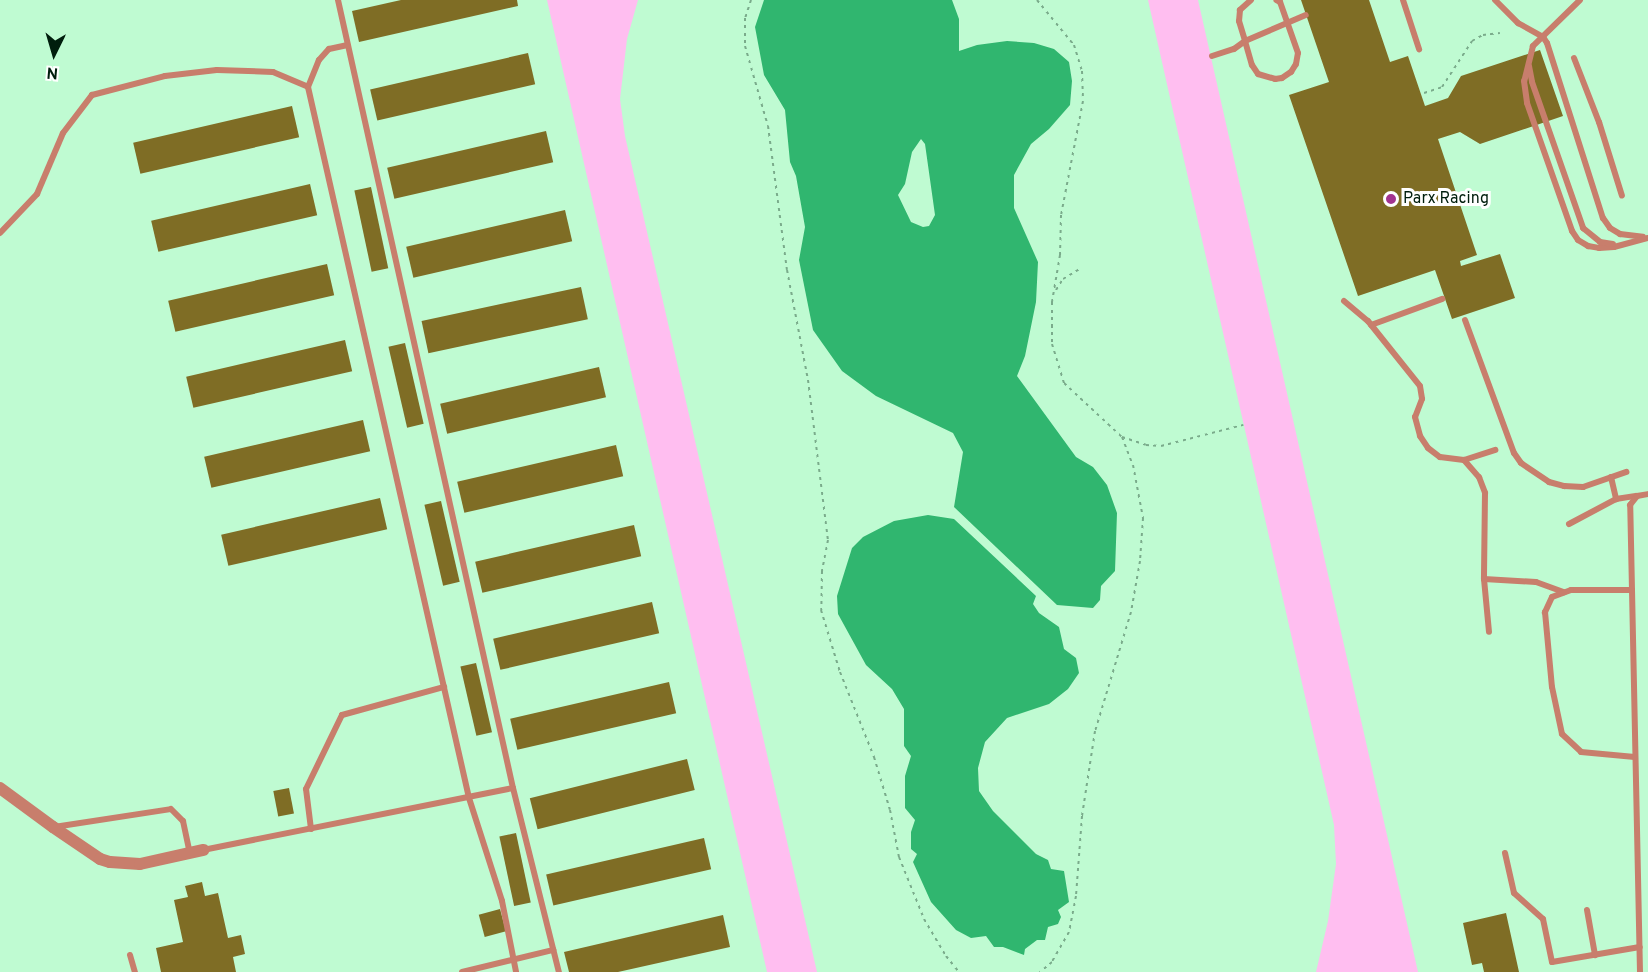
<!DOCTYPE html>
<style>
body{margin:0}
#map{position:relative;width:1648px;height:972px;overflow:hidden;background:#bffbd2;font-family:Overpass,sans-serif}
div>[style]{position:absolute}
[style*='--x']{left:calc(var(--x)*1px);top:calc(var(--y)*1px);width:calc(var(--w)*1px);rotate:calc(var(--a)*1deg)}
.green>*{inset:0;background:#ffbef0}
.water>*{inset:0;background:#30b66f}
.building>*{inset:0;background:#7f6d25;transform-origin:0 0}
.path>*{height:2px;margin-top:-1px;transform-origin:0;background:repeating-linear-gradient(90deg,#7aab8b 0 3px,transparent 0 7.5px)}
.service>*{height:6px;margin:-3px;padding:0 3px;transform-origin:3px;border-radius:3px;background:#c87e6c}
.minor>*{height:12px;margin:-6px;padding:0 6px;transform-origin:6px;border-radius:6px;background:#c87e6c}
.dots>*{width:16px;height:16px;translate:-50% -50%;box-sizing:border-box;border:3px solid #fff;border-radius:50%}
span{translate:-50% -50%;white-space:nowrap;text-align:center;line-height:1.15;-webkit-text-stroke:6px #fff;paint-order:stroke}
.poi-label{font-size:16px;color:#001e0d}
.left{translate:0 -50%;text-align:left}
.north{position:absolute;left:24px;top:24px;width:60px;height:60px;-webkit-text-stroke:4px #fff;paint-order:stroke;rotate:185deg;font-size:16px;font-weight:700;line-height:24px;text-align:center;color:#001e0d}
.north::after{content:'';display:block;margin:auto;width:21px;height:27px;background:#001e0d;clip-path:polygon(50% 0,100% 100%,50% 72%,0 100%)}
</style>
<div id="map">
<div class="green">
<div style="clip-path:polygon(547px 0,638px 0,627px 39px,620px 99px,625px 136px,817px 972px,767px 972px)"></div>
<div style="clip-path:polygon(1148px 0,1198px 0,1418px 972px,1316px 972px,1328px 921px,1336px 864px,1334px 825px)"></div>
</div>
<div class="water">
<div style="clip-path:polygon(evenodd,764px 0,952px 0,959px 19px,959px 51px,977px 45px,1007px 41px,1034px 43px,1054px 49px,1069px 62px,1072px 81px,1070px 105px,1049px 129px,1031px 144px,1014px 175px,1014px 208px,1038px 262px,1036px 302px,1025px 356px,1017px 376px,1076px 457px,1093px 467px,1107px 485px,1117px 513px,1115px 571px,1101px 586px,1100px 600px,1093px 608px,1057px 605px,954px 507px,963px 452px,953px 433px,876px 396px,842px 371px,813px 330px,799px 260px,805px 227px,796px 176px,790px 162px,785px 110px,764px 75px,755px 27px,764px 0,921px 139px,925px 144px,935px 215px,929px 226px,923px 227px,911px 222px,898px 195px,905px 184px,912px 152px,921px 139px)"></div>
<div style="clip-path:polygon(928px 515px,954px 519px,1036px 596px,1033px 604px,1039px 613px,1059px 627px,1064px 649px,1076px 658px,1079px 673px,1068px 689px,1049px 704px,1007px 718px,985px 742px,978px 768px,979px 791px,993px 811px,1036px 854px,1048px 860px,1051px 869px,1064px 871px,1069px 902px,1058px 910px,1061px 917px,1058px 924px,1048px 927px,1045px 940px,1037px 940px,1025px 949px,1024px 955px,1003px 947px,994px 947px,986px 936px,971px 938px,956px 930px,931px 902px,913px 862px,917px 854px,911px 849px,911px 832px,915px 820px,905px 808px,905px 776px,911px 756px,904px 746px,904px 709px,892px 689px,866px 665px,838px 614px,837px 596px,852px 548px,863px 537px,894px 521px)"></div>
</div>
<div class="building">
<div style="clip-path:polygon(401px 0,517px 0,518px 6px,359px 42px,352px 11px)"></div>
<div style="clip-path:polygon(1301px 0,1369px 0,1390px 62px,1408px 56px,1425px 106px,1448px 98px,1461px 76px,1540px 50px,1563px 116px,1480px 144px,1460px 132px,1438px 139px,1477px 255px,1460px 261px,1461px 266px,1500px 254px,1515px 298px,1452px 319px,1435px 270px,1358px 296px,1289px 95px,1329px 82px)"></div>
<div style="left:528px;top:53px;width:32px;height:162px;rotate:77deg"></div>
<div style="left:292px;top:106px;width:32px;height:163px;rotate:77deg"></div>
<div style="left:546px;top:131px;width:32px;height:163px;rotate:77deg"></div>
<div style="left:310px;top:184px;width:32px;height:163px;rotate:77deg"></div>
<div style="left:371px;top:187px;width:83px;height:17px;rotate:78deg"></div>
<div style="left:565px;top:210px;width:32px;height:163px;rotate:77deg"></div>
<div style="left:327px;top:264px;width:32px;height:163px;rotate:77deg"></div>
<div style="left:581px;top:287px;width:33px;height:163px;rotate:78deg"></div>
<div style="left:345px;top:340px;width:32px;height:163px;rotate:77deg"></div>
<div style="left:405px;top:343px;width:83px;height:17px;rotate:77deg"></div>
<div style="left:599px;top:367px;width:31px;height:163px;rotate:77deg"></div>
<div style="left:363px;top:420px;width:32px;height:163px;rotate:77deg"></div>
<div style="left:616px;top:445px;width:32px;height:163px;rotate:77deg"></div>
<div style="left:380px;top:498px;width:32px;height:163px;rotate:77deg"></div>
<div style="left:441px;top:501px;width:83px;height:17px;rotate:77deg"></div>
<div style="left:634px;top:525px;width:32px;height:163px;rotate:77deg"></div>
<div style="left:652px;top:602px;width:32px;height:163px;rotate:77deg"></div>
<div style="left:476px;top:663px;width:71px;height:16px;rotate:77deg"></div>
<div style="left:669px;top:682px;width:32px;height:163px;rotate:77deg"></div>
<div style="left:687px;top:759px;width:32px;height:162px;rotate:76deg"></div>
<div style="left:289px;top:788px;width:26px;height:16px;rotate:79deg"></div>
<div style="left:516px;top:833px;width:71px;height:17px;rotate:78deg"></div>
<div style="left:704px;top:838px;width:32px;height:162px;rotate:77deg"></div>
<div style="clip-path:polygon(202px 882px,205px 896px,218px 893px,228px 938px,241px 935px,245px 954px,233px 957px,236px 972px,161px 972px,156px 948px,183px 942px,174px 900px,188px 897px,185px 886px)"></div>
<div style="left:500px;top:909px;width:23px;height:22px;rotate:75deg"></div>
<div style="clip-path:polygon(1506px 913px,1519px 972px,1484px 972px,1482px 963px,1472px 965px,1463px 923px)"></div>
<div style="clip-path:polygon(723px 915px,730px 947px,618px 972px,569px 972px,564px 952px)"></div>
</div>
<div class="path">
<div style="--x:751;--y:0;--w:19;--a:108"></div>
<div style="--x:745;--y:18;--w:28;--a:90"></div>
<div style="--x:745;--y:46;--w:83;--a:74"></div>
<div style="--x:768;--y:126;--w:145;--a:82.5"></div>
<div style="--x:787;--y:270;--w:112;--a:79.2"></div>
<div style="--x:808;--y:380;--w:161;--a:82.9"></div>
<div style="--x:828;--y:540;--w:32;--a:101"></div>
<div style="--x:822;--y:571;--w:39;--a:91"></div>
<div style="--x:821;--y:610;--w:65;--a:73"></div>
<div style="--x:840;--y:672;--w:92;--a:68.2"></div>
<div style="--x:874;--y:757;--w:55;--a:73.2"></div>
<div style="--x:890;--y:810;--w:48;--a:79.2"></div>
<div style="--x:899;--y:857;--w:67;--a:68"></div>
<div style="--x:924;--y:919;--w:43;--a:59.3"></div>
<div style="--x:946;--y:956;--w:21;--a:51"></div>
<div style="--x:1037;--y:0;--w:58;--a:50.6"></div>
<div style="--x:1074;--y:45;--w:27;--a:73"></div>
<div style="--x:1082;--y:71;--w:30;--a:88"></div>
<div style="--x:1083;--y:101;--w:116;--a:100.9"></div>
<div style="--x:1061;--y:215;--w:40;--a:91.4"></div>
<div style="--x:1060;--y:255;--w:48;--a:99.7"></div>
<div style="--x:1052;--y:302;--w:42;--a:90"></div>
<div style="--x:1052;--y:344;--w:41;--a:72.9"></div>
<div style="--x:1064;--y:383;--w:79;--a:43"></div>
<div style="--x:1122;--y:437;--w:30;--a:69"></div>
<div style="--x:1133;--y:465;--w:54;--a:79.3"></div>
<div style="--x:1143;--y:518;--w:43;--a:94"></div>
<div style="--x:1140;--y:561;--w:52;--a:100"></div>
<div style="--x:1131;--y:612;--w:124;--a:106.8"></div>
<div style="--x:1095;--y:731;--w:86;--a:98.7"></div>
<div style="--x:1082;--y:816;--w:80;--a:94.3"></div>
<div style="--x:1076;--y:896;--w:37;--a:101"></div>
<div style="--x:1069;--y:932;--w:34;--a:120"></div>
<div style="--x:1052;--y:962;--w:16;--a:140"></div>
<div style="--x:1424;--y:93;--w:19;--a:-18"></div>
<div style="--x:1442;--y:87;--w:55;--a:-56.9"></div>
<div style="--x:1472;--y:41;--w:13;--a:-29"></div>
<div style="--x:1483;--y:35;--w:17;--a:-7"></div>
<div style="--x:1056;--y:290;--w:13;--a:-58"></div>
<div style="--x:1063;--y:279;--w:21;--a:-31"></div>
<div style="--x:1122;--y:437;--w:25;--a:18"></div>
<div style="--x:1146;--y:445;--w:15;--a:4"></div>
<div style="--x:1161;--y:446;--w:85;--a:-14.4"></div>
</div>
<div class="service">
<div style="--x:338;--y:0;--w:807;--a:77.48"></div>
<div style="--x:513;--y:788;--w:190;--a:76"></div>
<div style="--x:1251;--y:0;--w:15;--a:138"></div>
<div style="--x:1240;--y:10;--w:11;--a:95"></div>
<div style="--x:1239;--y:21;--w:21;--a:73"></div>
<div style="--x:1245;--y:41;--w:25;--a:74"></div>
<div style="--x:1252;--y:65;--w:11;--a:56"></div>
<div style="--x:1258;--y:74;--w:18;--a:16"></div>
<div style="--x:1275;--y:79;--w:7;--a:-8"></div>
<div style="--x:1282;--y:78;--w:11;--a:-34"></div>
<div style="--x:1291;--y:72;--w:9;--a:-58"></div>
<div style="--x:1296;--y:64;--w:11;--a:-80"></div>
<div style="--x:1298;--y:53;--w:54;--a:-109.4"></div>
<div style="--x:1280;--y:2;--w:4;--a:-153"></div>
<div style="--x:1403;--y:0;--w:52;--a:71.9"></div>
<div style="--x:1495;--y:0;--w:33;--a:45"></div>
<div style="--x:1518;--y:23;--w:29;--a:29"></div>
<div style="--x:1543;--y:37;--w:7;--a:56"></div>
<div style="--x:1547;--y:43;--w:184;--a:72.3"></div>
<div style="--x:1603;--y:218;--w:12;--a:55"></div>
<div style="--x:1610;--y:228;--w:12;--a:31"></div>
<div style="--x:1620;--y:234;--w:23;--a:7"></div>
<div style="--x:1580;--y:0;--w:66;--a:135.6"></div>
<div style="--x:1533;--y:46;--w:36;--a:104"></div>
<div style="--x:1524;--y:81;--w:22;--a:82"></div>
<div style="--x:1527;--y:103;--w:136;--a:70.6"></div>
<div style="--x:1572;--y:231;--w:11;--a:56"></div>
<div style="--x:1578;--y:240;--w:12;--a:31"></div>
<div style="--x:1588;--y:246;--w:11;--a:10"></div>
<div style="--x:1599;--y:248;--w:15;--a:-4"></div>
<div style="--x:1614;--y:247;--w:35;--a:-15"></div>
<div style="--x:1212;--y:56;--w:23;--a:-18"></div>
<div style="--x:1234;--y:49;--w:14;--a:-36"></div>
<div style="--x:1245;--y:41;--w:66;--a:-23.1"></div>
<div style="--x:1574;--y:58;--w:69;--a:68.7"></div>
<div style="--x:1599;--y:122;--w:77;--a:72.7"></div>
<div style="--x:1529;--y:66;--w:16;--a:79"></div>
<div style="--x:1532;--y:82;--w:155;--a:70.7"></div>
<div style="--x:1583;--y:228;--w:22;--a:39"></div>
<div style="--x:1600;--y:242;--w:13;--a:9"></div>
<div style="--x:308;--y:87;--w:29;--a:-68"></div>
<div style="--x:319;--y:60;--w:15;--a:-48"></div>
<div style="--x:329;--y:49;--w:19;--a:-12"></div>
<div style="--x:0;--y:233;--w:54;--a:-46.5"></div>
<div style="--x:37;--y:194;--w:66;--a:-66.9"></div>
<div style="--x:63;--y:133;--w:48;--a:-52.7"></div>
<div style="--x:92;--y:95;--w:75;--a:-14.6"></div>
<div style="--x:165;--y:76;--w:52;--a:-6.6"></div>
<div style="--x:217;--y:70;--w:56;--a:2"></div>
<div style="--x:273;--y:72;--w:38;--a:23"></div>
<div style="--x:308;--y:87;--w:729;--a:77.24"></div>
<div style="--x:469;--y:798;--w:108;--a:72.2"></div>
<div style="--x:502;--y:901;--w:72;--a:78.8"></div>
<div style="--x:1344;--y:301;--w:31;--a:40"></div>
<div style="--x:1368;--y:321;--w:83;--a:51.3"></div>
<div style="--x:1420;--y:386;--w:13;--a:81"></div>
<div style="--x:1422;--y:399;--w:19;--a:111"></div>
<div style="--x:1415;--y:417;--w:20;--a:75"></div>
<div style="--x:1420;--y:436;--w:14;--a:56"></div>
<div style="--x:1428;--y:448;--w:15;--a:37"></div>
<div style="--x:1440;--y:457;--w:24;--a:7"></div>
<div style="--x:1464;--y:460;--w:33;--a:-18"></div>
<div style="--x:1465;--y:320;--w:142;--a:69.8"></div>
<div style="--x:1514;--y:453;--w:12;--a:55"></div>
<div style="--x:1521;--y:463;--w:34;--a:34"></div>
<div style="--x:1549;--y:482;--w:16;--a:15"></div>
<div style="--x:1564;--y:486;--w:19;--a:3"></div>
<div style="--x:1583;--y:487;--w:46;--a:-19.2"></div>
<div style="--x:1371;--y:325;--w:76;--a:-20.1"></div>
<div style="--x:1464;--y:460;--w:23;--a:49"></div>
<div style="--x:1479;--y:477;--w:17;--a:69"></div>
<div style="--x:1485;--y:493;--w:86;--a:90.7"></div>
<div style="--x:1484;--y:579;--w:53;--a:84.6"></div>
<div style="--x:1611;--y:477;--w:23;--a:77"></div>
<div style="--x:1569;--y:524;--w:53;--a:-28"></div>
<div style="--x:1616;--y:499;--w:20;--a:-9"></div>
<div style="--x:1484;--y:579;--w:52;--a:3.3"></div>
<div style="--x:1536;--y:582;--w:30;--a:20"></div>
<div style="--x:1632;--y:590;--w:61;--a:180"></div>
<div style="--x:1571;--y:590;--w:20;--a:160"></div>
<div style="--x:1552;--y:597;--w:17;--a:115"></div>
<div style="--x:1545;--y:612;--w:75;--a:84.7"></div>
<div style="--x:1552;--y:687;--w:48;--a:78"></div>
<div style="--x:1562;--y:734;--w:26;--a:43"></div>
<div style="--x:1581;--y:752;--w:54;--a:5.3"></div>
<div style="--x:54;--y:827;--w:118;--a:-8.7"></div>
<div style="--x:171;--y:809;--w:17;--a:45"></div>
<div style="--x:183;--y:821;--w:33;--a:78"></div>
<div style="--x:311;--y:829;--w:40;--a:-97.1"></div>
<div style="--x:306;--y:789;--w:82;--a:-64.1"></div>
<div style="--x:342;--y:715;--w:106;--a:-15.4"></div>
<div style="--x:203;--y:850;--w:316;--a:-11.3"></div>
<div style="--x:1505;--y:853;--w:41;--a:77.3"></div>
<div style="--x:1514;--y:893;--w:39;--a:42"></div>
<div style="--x:1543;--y:919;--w:44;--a:78.2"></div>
<div style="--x:1552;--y:962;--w:89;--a:-9.7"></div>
<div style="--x:1587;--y:910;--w:46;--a:79.9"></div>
<div style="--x:130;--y:955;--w:18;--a:74"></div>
<div style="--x:462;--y:972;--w:94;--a:-13.6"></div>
<div style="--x:1640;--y:972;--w:467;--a:-91.2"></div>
<div style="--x:1630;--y:505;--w:11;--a:-52"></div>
<div style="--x:1637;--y:496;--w:11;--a:-10"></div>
</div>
<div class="minor">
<div style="--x:0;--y:788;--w:66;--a:36.3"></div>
<div style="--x:53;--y:827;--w:57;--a:34.2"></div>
<div style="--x:100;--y:859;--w:10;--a:17"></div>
<div style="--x:110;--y:862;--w:30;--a:4"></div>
<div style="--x:140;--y:864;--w:65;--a:-12.5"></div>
</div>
<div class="dots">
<div style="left:1391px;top:199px;background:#a23390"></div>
</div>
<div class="poi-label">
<span class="left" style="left:1403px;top:199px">Parx Racing</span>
</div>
<div class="north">N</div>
</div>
